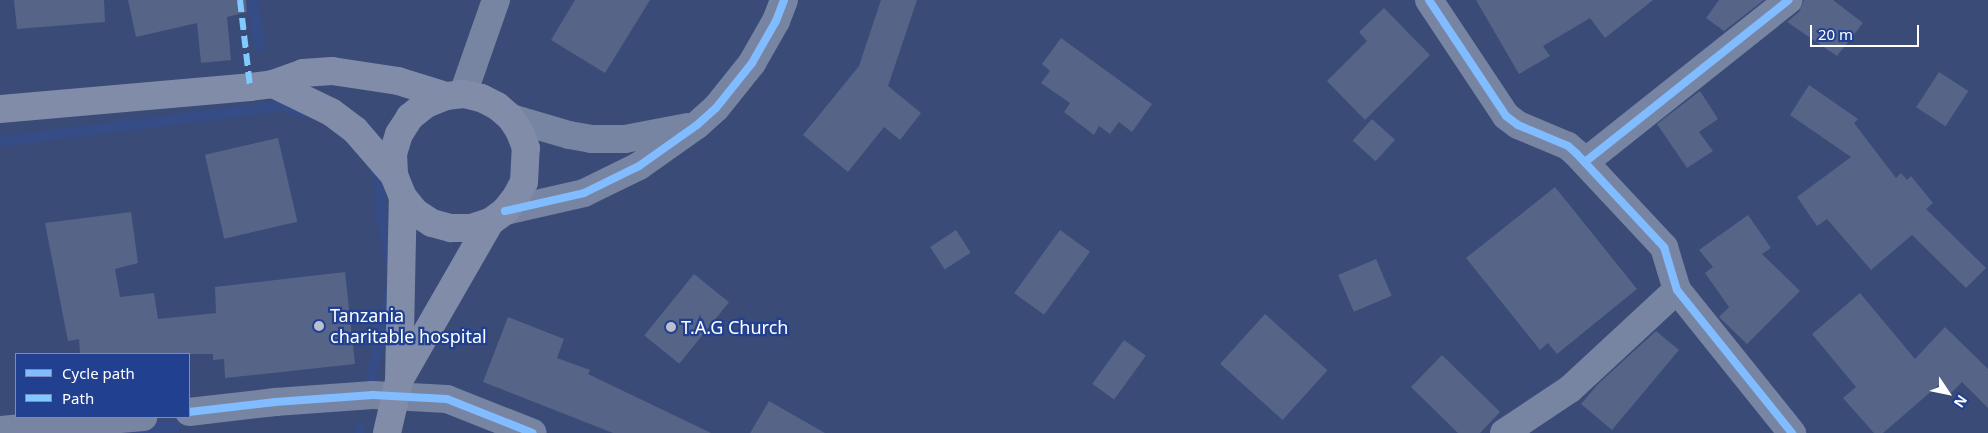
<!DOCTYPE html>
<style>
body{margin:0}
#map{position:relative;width:1988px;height:433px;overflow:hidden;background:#3a4b77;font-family:"Noto Sans",sans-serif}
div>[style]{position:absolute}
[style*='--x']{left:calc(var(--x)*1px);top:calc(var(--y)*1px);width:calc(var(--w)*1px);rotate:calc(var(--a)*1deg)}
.stream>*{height:11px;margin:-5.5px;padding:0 5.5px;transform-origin:5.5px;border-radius:5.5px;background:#354c86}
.building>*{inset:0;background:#566487;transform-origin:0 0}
.minor>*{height:28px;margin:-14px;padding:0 14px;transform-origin:14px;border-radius:14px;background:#7784a2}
.major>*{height:28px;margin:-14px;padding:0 14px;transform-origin:14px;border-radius:14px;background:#818ca9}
.quiet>*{height:6px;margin-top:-3px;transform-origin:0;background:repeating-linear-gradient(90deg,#80caff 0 12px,transparent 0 18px)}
.cycleway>*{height:8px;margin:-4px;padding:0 4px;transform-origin:4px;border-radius:4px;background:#80bcff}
.dots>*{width:14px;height:14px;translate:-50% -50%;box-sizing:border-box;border:2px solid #214090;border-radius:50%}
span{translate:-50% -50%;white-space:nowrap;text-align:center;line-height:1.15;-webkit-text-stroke:4.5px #214090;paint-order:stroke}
.poi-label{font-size:18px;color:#fff}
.left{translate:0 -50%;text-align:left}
.legend{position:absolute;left:15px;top:353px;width:175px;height:65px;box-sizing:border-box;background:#214090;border:1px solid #7a8cbc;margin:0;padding:6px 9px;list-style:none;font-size:15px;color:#fff}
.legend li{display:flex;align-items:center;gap:10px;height:25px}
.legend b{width:25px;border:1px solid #7a8cbc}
.north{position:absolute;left:1923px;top:368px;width:50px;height:50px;-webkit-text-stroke:4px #214090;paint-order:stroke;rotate:124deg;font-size:14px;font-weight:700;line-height:20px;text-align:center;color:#fff}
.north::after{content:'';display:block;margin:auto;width:18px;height:22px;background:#fff;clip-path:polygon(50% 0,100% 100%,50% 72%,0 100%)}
.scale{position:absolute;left:1810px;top:25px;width:109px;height:22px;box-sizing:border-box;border:2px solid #fff;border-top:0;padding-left:6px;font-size:15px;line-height:18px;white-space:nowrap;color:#fff;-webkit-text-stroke:4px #214090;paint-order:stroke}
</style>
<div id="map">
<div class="stream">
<div style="--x:252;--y:0;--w:46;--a:81.2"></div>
<div style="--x:0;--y:141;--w:286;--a:-7.2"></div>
<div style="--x:284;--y:105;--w:19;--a:21"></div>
<div style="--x:375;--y:165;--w:14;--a:73"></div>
<div style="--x:379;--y:178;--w:33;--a:88"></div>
<div style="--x:380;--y:211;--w:55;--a:78.5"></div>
<div style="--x:371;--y:376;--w:65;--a:-76.6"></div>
<div style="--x:386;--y:313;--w:22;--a:-82"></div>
<div style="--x:138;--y:428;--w:38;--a:-3"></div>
<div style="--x:359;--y:433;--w:5;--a:-79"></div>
</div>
<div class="building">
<div style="clip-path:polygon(14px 0,104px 0,105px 22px,17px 29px)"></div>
<div style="clip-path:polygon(128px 0,246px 0,247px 12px,227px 17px,231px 60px,201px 63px,197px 23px,136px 37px)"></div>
<div style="clip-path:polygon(575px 0,650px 0,605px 73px,551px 40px)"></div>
<div style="clip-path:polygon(881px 0,917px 0,888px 86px,921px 113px,900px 140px,884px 127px,848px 172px,803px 135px,859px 66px)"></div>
<div style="clip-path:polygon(1476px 0,1653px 0,1605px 38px,1590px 18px,1543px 46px,1550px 56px,1519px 74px)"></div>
<div style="clip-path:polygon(1719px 0,1764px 0,1724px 31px,1706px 18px)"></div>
<div style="clip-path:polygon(1804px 0,1833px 0,1863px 23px,1837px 56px,1787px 22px,1799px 12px)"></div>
<div style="clip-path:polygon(1384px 8px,1430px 55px,1365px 120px,1327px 81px,1367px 41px,1359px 32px)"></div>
<div style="clip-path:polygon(1061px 38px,1152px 104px,1132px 132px,1119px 122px,1110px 134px,1099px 126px,1094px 135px,1064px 112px,1070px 103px,1041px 83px,1050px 71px,1042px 64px)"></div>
<div style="left:1939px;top:72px;width:35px;height:42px;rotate:33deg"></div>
<div style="clip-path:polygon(1809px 85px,1858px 119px,1854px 123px,1896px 178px,1901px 173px,1907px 180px,1911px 176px,1933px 203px,1926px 209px,1986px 268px,1966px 288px,1912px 235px,1871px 270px,1827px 219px,1817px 226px,1797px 197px,1851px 157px,1790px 115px)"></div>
<div style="clip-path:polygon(1700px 91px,1718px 119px,1699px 132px,1713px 151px,1687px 168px,1657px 124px)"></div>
<div style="left:1372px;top:119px;width:31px;height:29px;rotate:42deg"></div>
<div style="left:278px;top:138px;width:86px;height:75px;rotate:77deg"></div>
<div style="clip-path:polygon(1555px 187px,1637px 289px,1557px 354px,1548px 343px,1540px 350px,1466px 258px)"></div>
<div style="clip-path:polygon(131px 212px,138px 263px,115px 269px,120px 297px,154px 293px,158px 319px,216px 313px,215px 287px,345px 272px,355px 364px,225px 378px,224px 359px,213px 360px,213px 354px,80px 354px,79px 339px,68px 341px,45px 223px)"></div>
<div style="clip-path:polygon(1748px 215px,1771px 248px,1762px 254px,1800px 291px,1747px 344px,1719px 317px,1729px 307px,1705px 273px,1713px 267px,1699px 250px)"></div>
<div style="left:956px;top:230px;width:27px;height:31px;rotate:57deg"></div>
<div style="left:1060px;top:230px;width:37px;height:78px;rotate:36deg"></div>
<div style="left:1376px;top:259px;width:40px;height:41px;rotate:67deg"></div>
<div style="left:694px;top:274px;width:45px;height:79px;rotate:39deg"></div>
<div style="clip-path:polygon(1860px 293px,1915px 359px,1945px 327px,1988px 369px,1988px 408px,1962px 382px,1951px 393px,1941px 383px,1883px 433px,1874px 433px,1843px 398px,1856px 387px,1812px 334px)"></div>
<div style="left:1265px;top:314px;width:84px;height:67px;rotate:42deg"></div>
<div style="clip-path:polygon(508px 317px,564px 339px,557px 358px,590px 370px,588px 374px,711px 433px,613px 433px,483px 382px)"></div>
<div style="clip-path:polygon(1656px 331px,1679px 350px,1612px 430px,1581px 404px,1598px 384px)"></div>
<div style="left:1124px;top:340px;width:27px;height:54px;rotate:36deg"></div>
<div style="clip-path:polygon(1442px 355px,1500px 412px,1480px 433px,1458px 433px,1411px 387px)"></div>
<div style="clip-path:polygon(769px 401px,825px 433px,750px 433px)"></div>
</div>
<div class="minor">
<div style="--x:1429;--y:0;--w:139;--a:56.4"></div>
<div style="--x:1506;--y:116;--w:15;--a:37"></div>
<div style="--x:1518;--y:125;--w:54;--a:22.8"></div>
<div style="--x:1568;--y:146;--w:11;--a:41"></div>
<div style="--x:1576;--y:153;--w:129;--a:46.9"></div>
<div style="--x:1664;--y:247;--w:45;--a:73.2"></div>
<div style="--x:1677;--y:290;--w:184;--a:51.2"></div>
<div style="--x:463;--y:94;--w:100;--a:-70.7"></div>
<div style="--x:511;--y:118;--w:60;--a:16.3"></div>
<div style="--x:569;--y:135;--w:22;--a:10"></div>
<div style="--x:591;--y:139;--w:34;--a:0"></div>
<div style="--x:625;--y:139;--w:64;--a:-10.8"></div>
<div style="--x:1585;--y:162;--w:260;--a:-38.5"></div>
<div style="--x:505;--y:211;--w:81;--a:-12.8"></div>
<div style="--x:584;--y:193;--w:61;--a:-26.1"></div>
<div style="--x:639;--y:166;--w:71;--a:-35.3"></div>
<div style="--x:697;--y:125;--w:25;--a:-42"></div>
<div style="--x:716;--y:108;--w:58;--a:-51.3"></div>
<div style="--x:752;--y:63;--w:48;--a:-60.3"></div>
<div style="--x:776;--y:21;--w:22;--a:-69"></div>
<div style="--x:189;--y:412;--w:87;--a:-6.6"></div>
<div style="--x:275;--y:402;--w:98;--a:-4.1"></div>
<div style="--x:373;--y:395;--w:74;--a:3.1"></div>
<div style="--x:447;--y:399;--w:92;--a:21.6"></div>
<div style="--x:0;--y:430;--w:144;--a:-5.2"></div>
<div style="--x:1504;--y:433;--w:79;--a:-33.7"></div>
<div style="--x:1570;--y:389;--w:146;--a:-42.8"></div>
</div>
<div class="major">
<div style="--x:273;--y:84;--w:64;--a:25.8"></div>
<div style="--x:331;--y:112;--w:30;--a:37"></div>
<div style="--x:355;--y:130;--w:60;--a:49.1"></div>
<div style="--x:394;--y:175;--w:24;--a:68"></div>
<div style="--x:403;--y:197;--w:19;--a:51"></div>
<div style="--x:415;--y:212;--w:20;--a:33"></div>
<div style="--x:432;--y:223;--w:20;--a:15"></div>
<div style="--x:451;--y:228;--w:20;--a:0"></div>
<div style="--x:471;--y:228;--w:20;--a:-18"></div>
<div style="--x:490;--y:222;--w:19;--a:-36"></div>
<div style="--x:505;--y:211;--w:18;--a:-52"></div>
<div style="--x:516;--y:197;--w:17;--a:-62"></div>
<div style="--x:524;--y:182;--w:34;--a:-87"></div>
<div style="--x:526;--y:148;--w:17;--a:-111"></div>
<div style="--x:520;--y:132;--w:17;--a:-123"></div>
<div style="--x:511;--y:118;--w:18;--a:-139"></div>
<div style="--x:497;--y:106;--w:18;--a:-153"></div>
<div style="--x:481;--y:98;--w:18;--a:-167"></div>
<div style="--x:463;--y:94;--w:17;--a:173"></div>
<div style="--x:446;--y:96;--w:22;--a:158"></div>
<div style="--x:426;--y:104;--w:21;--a:141"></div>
<div style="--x:410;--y:117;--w:20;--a:123"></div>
<div style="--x:399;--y:134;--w:21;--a:107"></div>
<div style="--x:393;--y:154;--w:21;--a:87"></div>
<div style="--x:0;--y:109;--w:251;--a:-5"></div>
<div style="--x:250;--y:87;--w:23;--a:-7"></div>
<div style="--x:273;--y:84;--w:32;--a:-20"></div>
<div style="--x:303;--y:73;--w:29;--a:-4"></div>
<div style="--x:332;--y:71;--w:67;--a:8.6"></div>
<div style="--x:398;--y:81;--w:50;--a:17.4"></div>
<div style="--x:401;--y:377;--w:179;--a:-60.1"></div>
<div style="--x:387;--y:433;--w:53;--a:-77"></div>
<div style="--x:399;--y:381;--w:184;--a:-88.8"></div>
</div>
<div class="quiet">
<div style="--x:240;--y:0;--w:88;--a:83.4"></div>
</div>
<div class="cycleway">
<div style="--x:1429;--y:0;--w:139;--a:56.4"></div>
<div style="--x:1506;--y:116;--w:15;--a:37"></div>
<div style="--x:1518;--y:125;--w:54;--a:22.8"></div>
<div style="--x:1568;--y:146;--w:11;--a:41"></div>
<div style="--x:1576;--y:153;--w:129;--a:46.9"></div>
<div style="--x:1664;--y:247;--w:45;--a:73.2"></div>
<div style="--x:1677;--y:290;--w:184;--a:51.2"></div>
<div style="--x:1585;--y:162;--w:260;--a:-38.5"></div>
<div style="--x:505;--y:211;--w:81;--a:-12.8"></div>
<div style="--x:584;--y:193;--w:61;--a:-26.1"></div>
<div style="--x:639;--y:166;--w:71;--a:-35.3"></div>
<div style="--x:697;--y:125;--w:25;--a:-42"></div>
<div style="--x:716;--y:108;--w:58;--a:-51.3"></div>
<div style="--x:752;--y:63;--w:48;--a:-60.3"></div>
<div style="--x:776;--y:21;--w:22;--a:-69"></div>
<div style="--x:189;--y:412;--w:87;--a:-6.6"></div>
<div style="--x:275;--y:402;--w:98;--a:-4.1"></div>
<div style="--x:373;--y:395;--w:74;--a:3.1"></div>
<div style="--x:447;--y:399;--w:92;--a:21.6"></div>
</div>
<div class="dots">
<div style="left:319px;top:326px;background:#bac0cf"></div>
<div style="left:671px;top:327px;background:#bac0cf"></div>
</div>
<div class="poi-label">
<span class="left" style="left:330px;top:326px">Tanzania<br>charitable hospital</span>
<span class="left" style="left:681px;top:327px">T.A.G Church</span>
</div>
<ul class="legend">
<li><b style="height:6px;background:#80bcff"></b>Cycle path</li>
<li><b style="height:6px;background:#80caff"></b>Path</li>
</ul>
<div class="north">N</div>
<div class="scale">20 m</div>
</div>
